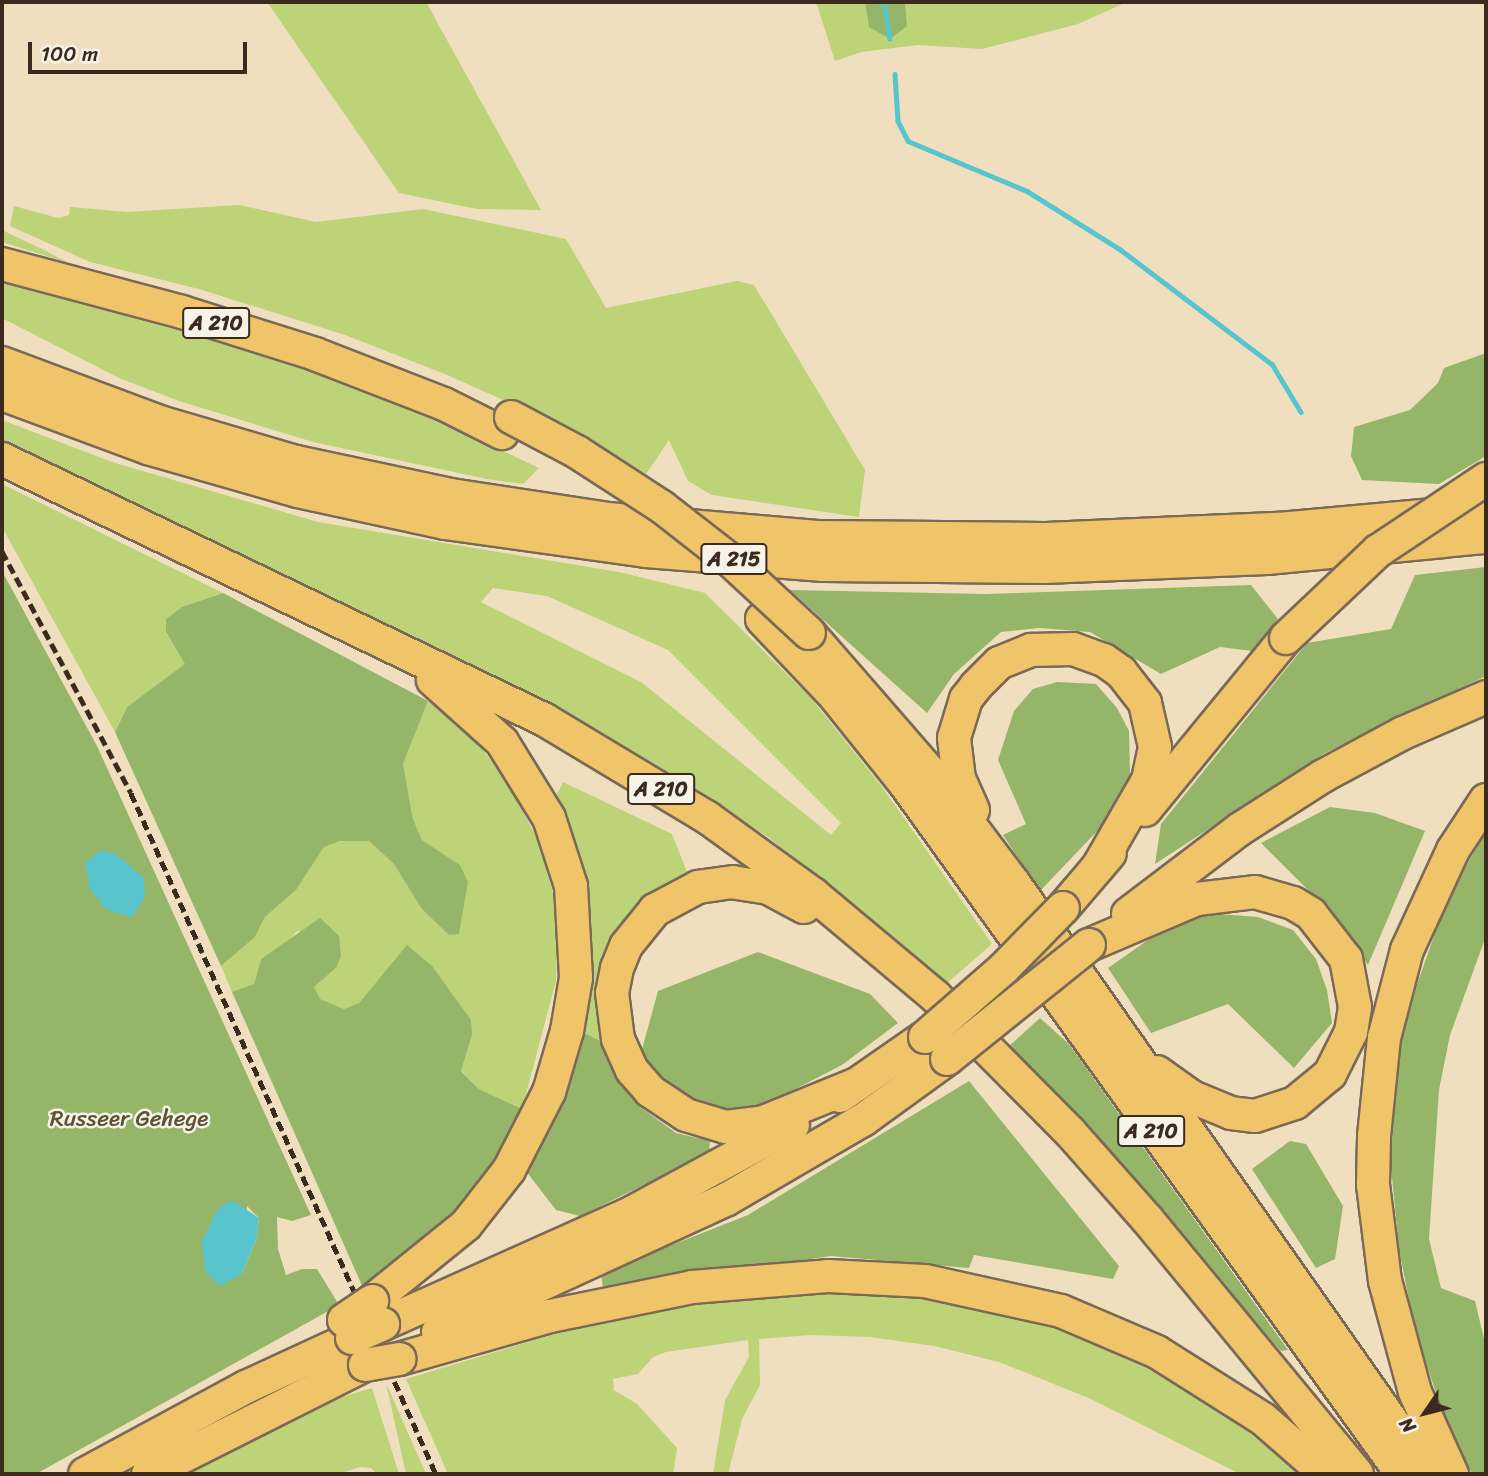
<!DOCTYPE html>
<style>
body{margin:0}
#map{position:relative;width:1488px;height:1476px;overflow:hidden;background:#efdfbe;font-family:Sriracha,sans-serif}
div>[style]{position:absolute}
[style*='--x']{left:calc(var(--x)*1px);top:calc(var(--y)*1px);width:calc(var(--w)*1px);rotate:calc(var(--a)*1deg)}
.green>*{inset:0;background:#bcd378}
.forest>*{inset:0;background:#95b568}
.water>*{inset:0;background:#58c5cd}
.stream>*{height:4.5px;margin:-2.25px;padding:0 2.25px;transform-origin:2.25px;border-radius:2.25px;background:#58c5cd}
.roads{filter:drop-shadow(2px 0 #7a6956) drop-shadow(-2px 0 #7a6956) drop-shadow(0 2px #7a6956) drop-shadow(0 -2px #7a6956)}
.highway>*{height:32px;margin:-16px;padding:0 16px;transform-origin:16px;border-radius:16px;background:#f0c469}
.rail>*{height:4.5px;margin-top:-2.25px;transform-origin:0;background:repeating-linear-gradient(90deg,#3b2a1e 0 10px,transparent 0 15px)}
.bridges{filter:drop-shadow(2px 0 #7a6956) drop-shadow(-2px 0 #7a6956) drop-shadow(0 2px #7a6956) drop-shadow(0 -2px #7a6956)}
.highway-bridge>*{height:32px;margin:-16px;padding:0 16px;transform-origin:16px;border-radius:16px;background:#f0c469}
span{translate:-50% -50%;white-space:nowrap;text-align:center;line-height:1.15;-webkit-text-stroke:5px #f7f3e8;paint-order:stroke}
.shield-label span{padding:2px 5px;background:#f7f3e8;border:2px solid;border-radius:5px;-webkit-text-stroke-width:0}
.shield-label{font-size:21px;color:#3b2a1e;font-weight:700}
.park-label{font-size:23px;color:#5b5434}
.frame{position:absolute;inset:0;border:4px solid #3b2a1e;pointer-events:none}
.north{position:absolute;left:1390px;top:1378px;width:70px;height:70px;-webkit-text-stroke:5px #f7f3e8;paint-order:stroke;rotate:235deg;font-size:19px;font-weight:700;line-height:28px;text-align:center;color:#3b2a1e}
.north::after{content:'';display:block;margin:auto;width:24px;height:32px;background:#3b2a1e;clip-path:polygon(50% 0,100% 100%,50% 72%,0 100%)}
.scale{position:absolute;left:28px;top:42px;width:219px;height:32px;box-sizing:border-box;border:4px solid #3b2a1e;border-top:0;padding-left:9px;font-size:21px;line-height:24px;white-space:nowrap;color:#3b2a1e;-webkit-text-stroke:5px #f7f3e8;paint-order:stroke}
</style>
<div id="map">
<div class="green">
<div style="clip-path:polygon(267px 2px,426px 2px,541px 210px,477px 209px,399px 193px)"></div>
<div style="clip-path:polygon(816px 2px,865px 2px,869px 27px,907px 26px,905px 2px,1127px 2px,1078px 24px,982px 49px,918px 45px,861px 52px,835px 61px)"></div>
<div style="clip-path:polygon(239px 205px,316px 222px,423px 209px,566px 239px,606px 308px,737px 281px,754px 285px,865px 470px,859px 517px,712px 495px,688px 481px,669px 440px,646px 474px,539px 416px,445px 374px,345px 335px,199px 289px,90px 262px,10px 226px,14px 206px,58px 218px,69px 215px,70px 207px,127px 212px)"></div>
<div style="clip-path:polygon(2px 230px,40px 248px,69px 263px,2px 242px)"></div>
<div style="clip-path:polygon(2px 282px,296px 363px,408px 406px,539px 468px,523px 484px,487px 479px,313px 442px,179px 401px,119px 378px,2px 318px)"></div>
<div style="clip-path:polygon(evenodd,2px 420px,112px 462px,318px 522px,619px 572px,705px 593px,811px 698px,883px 788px,992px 944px,947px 983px,768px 837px,656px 766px,358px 612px,2px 441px,2px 420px,493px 588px,547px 596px,668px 650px,841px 823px,831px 835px,641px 682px,481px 602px,493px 588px)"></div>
<div style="clip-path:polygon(2px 484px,223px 593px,182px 607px,166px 619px,166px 633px,186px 664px,127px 707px,115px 732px,2px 527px)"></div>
<div style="clip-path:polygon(428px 701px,455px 718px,503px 774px,537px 838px,558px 910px,556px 981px,522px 1109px,479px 1089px,461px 1070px,472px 1035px,378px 980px,359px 1003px,344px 1009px,319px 999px,314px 987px,336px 968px,298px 930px,287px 943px,261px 959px,254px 984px,244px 990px,232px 992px,221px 966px,255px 937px,265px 917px,296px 890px,324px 847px,340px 841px,369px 841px,394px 864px,423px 909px,449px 935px,460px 865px,422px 840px,413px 819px,403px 764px)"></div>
<div style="clip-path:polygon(563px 782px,672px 834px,687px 872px,645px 898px,618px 935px,603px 1042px,580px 1031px,590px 981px,592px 926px,587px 883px,557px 794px)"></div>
<div style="clip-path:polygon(817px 1292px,890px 1292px,956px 1302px,1021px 1315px,1088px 1338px,1141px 1360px,1229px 1412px,1308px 1474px,1240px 1474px,1091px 1399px,999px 1362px,934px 1346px,870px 1337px,811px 1335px,759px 1339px,760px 1385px,742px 1419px,728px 1474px,713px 1474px,725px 1400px,749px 1357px,748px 1340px,666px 1352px,653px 1357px,638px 1374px,613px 1379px,614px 1390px,637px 1404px,677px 1448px,673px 1474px,448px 1474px,406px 1379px,611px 1317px,713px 1298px)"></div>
<div style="clip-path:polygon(386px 1383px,426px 1474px,406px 1474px)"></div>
<div style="clip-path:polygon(372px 1388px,399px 1474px,377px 1474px,371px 1468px,360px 1467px,338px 1474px,187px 1474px,329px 1401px)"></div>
</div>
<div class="forest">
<div style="clip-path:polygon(865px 2px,905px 2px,907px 26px,890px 39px,869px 27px)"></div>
<div style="clip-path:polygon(1486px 353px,1486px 456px,1439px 484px,1362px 480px,1351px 456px,1354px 427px,1410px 410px,1438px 383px,1444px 368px)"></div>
<div style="clip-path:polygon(1486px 567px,1486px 676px,1325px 753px,1155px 864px,1161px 824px,1307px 643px,1391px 629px,1415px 575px)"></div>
<div style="clip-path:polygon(evenodd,2px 571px,97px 746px,311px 1215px,292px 1221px,277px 1217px,278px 1249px,286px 1275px,302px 1269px,317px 1269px,339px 1305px,36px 1474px,2px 1474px,2px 571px,247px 1206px,259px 1218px,257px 1237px,242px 1274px,247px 1206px)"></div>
<div style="clip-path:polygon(1251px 585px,1278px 619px,1252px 651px,1220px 647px,1161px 674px,1090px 632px,1039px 628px,1001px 632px,954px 674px,927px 713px,790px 590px,985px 594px)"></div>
<div style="clip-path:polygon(223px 593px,428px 701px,403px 764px,413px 819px,422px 840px,460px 865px,468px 882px,459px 934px,449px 935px,422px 909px,394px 864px,369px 841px,340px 841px,324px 847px,296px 890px,265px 917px,255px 937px,221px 966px,115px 732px,127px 707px,185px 664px,166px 632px,166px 619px,182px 607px)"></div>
<div style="clip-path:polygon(1057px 682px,1096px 684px,1117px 708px,1129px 731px,1130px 777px,1103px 825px,1040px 891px,1003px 835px,1026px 824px,998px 760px,1014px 711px,1033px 689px)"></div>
<div style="clip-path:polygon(1330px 807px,1375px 813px,1425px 831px,1368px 965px,1327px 909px,1261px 843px)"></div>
<div style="clip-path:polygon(1486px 832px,1486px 936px,1450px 1035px,1439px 1090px,1429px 1239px,1441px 1288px,1475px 1301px,1486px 1347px,1486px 1474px,1472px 1474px,1443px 1413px,1415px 1331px,1399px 1249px,1391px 1167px,1394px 1091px,1406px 1016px,1448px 896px)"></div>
<div style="clip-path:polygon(1207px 913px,1258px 917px,1293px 930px,1316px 959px,1327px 990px,1332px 1023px,1294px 1068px,1228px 1004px,1151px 1033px,1108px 968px,1158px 933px)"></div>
<div style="clip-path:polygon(320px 918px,339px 936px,341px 956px,336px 968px,314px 987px,320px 999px,344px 1009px,359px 1003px,407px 945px,432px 966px,471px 1020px,472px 1035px,461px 1071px,479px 1089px,522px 1109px,493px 1165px,452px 1216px,364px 1290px,232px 992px,254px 984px,261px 959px)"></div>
<div style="clip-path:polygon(758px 952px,870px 994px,898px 1023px,842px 1065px,766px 1104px,731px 1112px,693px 1104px,662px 1083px,641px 1053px,658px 991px)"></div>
<div style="clip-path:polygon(1040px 1018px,1069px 1044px,1288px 1350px,1281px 1351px,1007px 1048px)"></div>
<div style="clip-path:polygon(580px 1031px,603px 1042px,616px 1075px,640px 1107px,676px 1133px,710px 1141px,709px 1153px,580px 1216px,556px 1210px,526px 1171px,561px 1093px)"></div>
<div style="clip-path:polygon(969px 1081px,1119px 1266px,1113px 1279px,974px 1255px,969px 1268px,831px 1256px,603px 1289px,601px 1273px,748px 1215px)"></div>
<div style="clip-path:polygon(1290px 1141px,1306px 1144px,1343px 1206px,1335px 1259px,1316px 1268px,1252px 1169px)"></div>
</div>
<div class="water">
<div style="clip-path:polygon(100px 851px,113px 852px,144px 878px,145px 897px,132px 917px,107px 910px,90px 890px,85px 863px)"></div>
<div style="clip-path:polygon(232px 1200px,259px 1218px,257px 1237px,242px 1274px,220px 1286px,205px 1271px,202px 1241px,217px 1210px)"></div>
</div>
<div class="stream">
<div style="--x:884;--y:2;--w:37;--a:81"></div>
<div style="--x:895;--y:74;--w:47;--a:86.3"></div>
<div style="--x:898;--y:121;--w:22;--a:63"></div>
<div style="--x:908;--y:141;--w:129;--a:22.8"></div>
<div style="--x:1027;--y:191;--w:111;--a:32.1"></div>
<div style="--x:1121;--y:250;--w:189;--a:37.1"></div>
<div style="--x:1272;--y:364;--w:56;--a:58.9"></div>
</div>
<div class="roads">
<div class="highway">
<div style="--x:2;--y:264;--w:186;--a:14.9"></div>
<div style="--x:182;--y:312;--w:139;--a:17.5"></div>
<div style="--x:315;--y:354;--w:138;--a:21.2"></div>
<div style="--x:444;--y:404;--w:65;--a:26.6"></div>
<div style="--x:2;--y:363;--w:169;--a:20.5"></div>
<div style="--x:160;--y:422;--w:142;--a:16.4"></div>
<div style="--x:296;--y:462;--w:158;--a:12"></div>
<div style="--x:451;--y:495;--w:158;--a:8.7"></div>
<div style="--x:607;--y:519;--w:211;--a:4.9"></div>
<div style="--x:817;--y:537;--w:229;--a:0.5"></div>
<div style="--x:1046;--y:539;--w:233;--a:-2.5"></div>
<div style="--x:1279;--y:529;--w:208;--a:-5.2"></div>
<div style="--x:2;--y:394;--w:156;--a:20.3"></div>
<div style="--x:148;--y:448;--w:156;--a:16"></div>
<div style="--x:298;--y:491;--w:150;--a:12.3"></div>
<div style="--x:445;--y:523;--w:203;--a:7.9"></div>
<div style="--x:646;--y:551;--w:178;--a:4.5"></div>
<div style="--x:823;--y:565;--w:221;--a:0.5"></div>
<div style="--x:1044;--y:567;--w:223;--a:-2.3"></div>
<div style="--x:1267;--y:558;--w:220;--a:-5.5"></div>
<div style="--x:2;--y:459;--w:602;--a:25.67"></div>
<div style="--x:545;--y:720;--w:190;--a:31"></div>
<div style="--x:708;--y:818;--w:130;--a:35.9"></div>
<div style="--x:813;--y:894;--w:160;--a:39.9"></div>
<div style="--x:936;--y:997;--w:190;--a:45.2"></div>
<div style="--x:1070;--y:1132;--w:116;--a:48.5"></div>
<div style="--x:1147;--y:1219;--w:330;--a:50.5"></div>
<div style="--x:762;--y:619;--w:105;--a:46.5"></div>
<div style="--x:834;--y:695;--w:115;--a:51.3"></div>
<div style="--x:906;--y:785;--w:849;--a:54.25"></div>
<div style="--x:809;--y:633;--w:183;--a:49"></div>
<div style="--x:929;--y:771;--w:139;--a:52.9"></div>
<div style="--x:1013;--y:882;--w:724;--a:54.9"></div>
<div style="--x:973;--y:810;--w:34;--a:-114"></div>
<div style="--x:959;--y:779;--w:41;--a:-97"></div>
<div style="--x:954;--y:738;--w:41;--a:-72.9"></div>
<div style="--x:966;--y:699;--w:16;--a:-52"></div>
<div style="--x:976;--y:686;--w:33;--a:-45"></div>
<div style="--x:999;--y:663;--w:35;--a:-22"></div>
<div style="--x:1031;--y:650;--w:42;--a:-1.4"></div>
<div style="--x:1073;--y:649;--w:33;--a:20"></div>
<div style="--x:1104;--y:660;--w:21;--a:35"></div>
<div style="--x:1121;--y:672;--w:39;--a:52"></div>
<div style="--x:1145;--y:703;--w:45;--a:77.2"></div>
<div style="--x:1155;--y:747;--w:34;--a:102"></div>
<div style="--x:1148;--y:780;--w:100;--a:119.9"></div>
<div style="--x:1145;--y:810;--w:222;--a:-50.7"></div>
<div style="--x:804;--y:907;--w:40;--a:-152"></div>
<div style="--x:769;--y:888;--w:36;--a:-171"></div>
<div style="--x:733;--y:882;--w:35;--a:172"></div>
<div style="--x:698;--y:887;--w:49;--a:151.9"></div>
<div style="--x:655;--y:910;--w:46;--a:128.9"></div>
<div style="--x:626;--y:946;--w:24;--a:112"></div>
<div style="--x:617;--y:968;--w:25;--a:101"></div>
<div style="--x:612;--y:993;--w:46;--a:82.6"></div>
<div style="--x:618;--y:1039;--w:34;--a:66"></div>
<div style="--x:632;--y:1070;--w:28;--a:49"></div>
<div style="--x:650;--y:1091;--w:43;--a:33.7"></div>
<div style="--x:686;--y:1115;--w:42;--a:16.7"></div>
<div style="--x:726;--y:1127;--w:35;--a:-7"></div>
<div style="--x:761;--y:1123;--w:104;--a:-22.1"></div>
<div style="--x:1063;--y:908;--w:72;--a:-49.5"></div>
<div style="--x:1128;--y:914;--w:141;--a:-37.2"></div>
<div style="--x:1240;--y:829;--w:98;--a:-32.6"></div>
<div style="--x:1323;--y:776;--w:91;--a:-28.3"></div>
<div style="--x:1403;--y:733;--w:90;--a:-23.4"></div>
<div style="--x:1089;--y:945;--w:117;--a:-23.1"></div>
<div style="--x:1197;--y:899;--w:58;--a:-6.9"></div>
<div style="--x:1255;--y:892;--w:40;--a:16"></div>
<div style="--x:1293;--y:903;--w:21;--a:31"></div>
<div style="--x:1311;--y:914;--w:57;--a:52.1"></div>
<div style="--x:1346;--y:959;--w:49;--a:79.4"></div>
<div style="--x:1355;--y:1007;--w:25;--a:99"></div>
<div style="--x:1351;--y:1032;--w:47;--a:116.6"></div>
<div style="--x:1330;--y:1074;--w:45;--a:140.4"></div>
<div style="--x:1295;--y:1103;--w:42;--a:162"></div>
<div style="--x:1255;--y:1116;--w:24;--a:-173"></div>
<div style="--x:1231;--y:1113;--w:42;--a:-157.7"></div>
<div style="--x:1192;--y:1097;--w:43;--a:-144.5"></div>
<div style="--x:840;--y:1096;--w:103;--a:-34.8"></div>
<div style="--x:372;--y:1301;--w:121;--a:-39"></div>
<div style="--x:466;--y:1225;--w:70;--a:-52"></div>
<div style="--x:509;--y:1170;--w:88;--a:-62.9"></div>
<div style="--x:549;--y:1092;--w:64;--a:-73.6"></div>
<div style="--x:567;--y:1031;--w:54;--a:-80.4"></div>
<div style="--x:576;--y:978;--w:92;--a:-93.1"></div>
<div style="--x:571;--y:886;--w:71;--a:-107.9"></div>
<div style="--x:549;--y:818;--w:89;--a:-121.7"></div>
<div style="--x:502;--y:742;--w:93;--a:-138.1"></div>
<div style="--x:383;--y:1324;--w:274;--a:-24.1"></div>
<div style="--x:633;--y:1212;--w:182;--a:-28.5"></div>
<div style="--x:438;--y:1332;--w:318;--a:-24.7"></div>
<div style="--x:727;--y:1199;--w:157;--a:-30.2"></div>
<div style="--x:863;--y:1120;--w:104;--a:-36"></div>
<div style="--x:399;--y:1359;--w:157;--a:-15.9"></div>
<div style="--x:550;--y:1316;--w:145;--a:-11.5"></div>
<div style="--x:692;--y:1287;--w:136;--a:-4.6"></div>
<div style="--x:828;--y:1276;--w:97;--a:3"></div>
<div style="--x:925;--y:1281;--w:139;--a:12.4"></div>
<div style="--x:1061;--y:1311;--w:104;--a:23.1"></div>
<div style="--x:1157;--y:1352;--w:125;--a:32.3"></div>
<div style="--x:1263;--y:1419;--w:84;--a:41.1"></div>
<div style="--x:85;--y:1474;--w:183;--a:-28.4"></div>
<div style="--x:246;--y:1387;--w:117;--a:-24.8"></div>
<div style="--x:148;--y:1474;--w:243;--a:-26.7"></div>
<div style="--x:1452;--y:1474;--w:90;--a:-114.3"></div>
<div style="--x:1415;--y:1392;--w:115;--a:-105.1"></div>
<div style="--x:1385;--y:1281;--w:97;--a:-97.1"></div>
<div style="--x:1373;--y:1185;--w:49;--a:-88.8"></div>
<div style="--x:1374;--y:1136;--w:99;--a:-84.2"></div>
<div style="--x:1384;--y:1038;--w:91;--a:-75.4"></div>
<div style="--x:1407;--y:950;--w:110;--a:-65.3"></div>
<div style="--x:1453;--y:850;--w:60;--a:-56.6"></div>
</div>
</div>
<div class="rail">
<div style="--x:2;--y:551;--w:274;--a:61.9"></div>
<div style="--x:131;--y:793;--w:746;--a:65.87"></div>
</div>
<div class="bridges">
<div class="highway-bridge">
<div style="--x:511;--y:417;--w:75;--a:27.9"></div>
<div style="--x:577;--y:452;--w:101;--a:32.9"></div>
<div style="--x:662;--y:507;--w:88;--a:38"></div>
<div style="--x:731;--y:561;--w:106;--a:42.7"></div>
<div style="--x:1286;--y:638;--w:127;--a:-43.4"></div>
<div style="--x:1378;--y:551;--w:130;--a:-33.7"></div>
<div style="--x:925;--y:1037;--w:105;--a:-41.1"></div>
<div style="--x:1004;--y:968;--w:84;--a:-45.5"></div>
<div style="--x:947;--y:1059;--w:182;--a:-38.8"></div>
<div style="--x:344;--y:1320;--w:34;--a:-34"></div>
<div style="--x:352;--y:1338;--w:34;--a:-24"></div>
<div style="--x:365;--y:1365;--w:35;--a:-10"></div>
</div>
</div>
<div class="shield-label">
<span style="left:216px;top:323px">A 210</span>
<span style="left:734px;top:559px">A 215</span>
<span style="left:661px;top:789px">A 210</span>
<span style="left:1151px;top:1131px">A 210</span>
</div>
<div class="park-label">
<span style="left:129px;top:1119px">Russeer Gehege</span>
</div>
<div class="frame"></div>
<div class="north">N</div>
<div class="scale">100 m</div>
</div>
